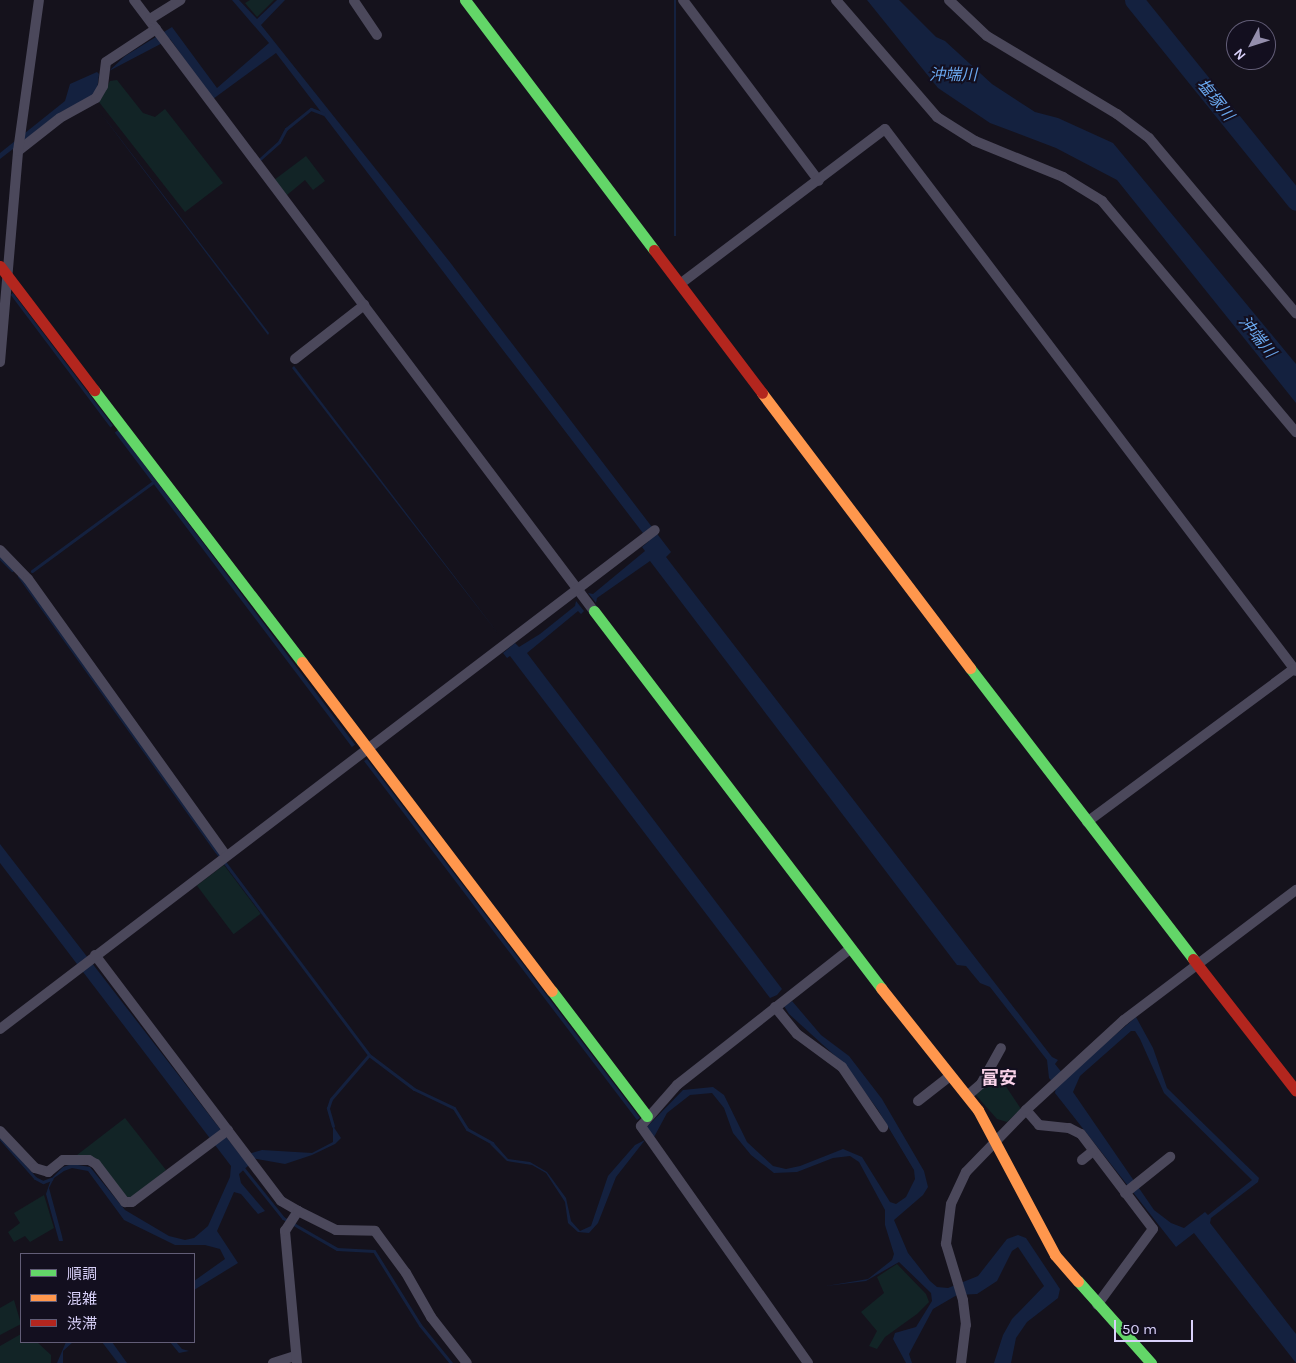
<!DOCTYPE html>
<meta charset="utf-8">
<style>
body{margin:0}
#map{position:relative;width:1296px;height:1363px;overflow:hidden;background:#15121c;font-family:Karla,"Noto Sans JP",sans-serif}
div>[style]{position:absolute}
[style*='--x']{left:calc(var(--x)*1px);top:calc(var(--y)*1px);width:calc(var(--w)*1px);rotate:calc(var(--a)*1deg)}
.green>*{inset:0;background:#122426;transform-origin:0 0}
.water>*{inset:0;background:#14213f;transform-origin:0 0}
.stream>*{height:3px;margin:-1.5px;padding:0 1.5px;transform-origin:1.5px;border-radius:1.5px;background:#14213f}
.river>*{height:19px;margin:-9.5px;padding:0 9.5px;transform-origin:9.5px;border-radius:9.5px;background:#14213f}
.street>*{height:10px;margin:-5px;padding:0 5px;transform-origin:5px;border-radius:5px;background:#4b485b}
.fast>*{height:11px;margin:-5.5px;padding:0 5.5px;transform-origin:5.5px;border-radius:5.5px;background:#63d668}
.slow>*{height:11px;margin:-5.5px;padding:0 5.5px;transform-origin:5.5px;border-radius:5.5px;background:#ff974d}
.jam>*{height:11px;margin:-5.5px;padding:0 5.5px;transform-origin:5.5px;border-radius:5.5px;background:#b3261e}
span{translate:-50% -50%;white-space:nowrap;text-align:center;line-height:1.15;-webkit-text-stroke:4px #130f1f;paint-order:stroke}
.water-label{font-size:16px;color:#6aa8ef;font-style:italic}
.quarter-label{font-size:18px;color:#fad3e9;font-weight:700}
.legend{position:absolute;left:20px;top:1253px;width:175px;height:90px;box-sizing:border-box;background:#130f1f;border:1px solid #625d77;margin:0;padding:6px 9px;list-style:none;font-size:15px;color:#d9d1fa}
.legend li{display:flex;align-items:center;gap:10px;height:25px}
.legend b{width:25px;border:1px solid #625d77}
.north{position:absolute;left:1226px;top:20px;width:50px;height:50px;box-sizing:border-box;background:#130f1f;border:1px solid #625d77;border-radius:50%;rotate:230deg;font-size:14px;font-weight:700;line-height:20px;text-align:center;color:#d9d1fa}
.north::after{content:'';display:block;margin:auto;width:18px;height:22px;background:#948eac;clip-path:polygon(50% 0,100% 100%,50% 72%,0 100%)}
.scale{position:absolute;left:1114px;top:1320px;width:79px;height:22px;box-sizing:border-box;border:2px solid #d9d1fa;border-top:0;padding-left:6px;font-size:15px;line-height:18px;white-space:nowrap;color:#d9d1fa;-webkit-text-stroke:4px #130f1f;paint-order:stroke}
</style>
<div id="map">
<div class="green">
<div style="clip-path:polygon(250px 0,274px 0,257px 17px,245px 3px)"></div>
<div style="clip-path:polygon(117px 80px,143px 113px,155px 117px,165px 109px,223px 183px,185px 212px,99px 102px,110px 81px)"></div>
<div style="clip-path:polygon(306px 156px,325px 181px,313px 190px,305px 180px,287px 195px,274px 180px)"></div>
<div style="left:224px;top:865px;width:61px;height:34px;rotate:53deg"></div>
<div style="clip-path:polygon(995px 1070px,1021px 1109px,1007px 1122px,997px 1119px,973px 1092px)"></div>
<div style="clip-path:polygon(125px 1118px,166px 1170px,129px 1200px,92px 1156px,77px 1155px)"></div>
<div style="clip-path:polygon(44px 1195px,54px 1228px,30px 1242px,25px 1236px,14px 1242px,8px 1232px,20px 1223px,14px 1213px)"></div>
<div style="clip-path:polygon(897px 1264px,926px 1294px,929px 1302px,917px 1314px,885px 1337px,877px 1349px,869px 1346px,877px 1331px,861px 1312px,884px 1293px,877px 1277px)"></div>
<div style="clip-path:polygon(14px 1300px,21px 1324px,0 1335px,0 1308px)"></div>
<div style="clip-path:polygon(21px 1334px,21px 1342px,37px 1342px,51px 1355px,51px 1363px,0 1363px,0 1346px)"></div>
</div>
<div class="water">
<div style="clip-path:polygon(evenodd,232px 0,239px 0,257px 19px,277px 0,285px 0,261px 25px,449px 261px,671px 552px,666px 557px,1052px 1057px,1058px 1060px,1055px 1064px,1063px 1074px,1066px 1077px,1136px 1017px,1153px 1048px,1167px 1088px,1259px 1178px,1258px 1182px,1211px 1218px,1210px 1223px,1296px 1334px,1296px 1363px,1194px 1233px,1176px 1247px,1055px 1093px,1056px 1086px,1049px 1078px,1047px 1060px,990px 987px,980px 983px,966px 966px,957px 965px,650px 561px,597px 598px,596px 603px,588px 593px,593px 594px,645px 551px,642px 547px,649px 541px,276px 53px,213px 99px,170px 39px,109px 71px,125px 56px,172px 27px,217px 88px,269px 43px,232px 0,1131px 1031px,1135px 1031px,1140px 1039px,1164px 1093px,1252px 1180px,1208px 1215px,1205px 1212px,1184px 1228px,1171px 1223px,1154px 1210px,1073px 1092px,1080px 1076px,1131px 1031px)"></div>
<div style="left:674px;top:0;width:2px;height:236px"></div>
<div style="clip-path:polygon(867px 0,899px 0,936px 37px,945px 41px,992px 84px,1035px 112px,1058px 118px,1113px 143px,1296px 364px,1296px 403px,1117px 180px,1056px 148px,990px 123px,938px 88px)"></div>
<div style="clip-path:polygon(97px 72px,99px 74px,97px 91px,89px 98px,61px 112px,0 159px,0 153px,65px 101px,70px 84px)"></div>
<div style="clip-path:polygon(96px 107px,269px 333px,268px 335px)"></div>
<div style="left:13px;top:293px;width:166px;height:3px;rotate:53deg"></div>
<div style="clip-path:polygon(294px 366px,500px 636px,292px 368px)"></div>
<div style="left:118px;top:430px;width:394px;height:4px;rotate:53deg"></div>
<div style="clip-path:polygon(576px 601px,584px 611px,581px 614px,578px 611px,527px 653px,782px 989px,777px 995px,770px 998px,510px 656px,507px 658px,503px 653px,515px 643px,519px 647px,540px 634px,575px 606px)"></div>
<div style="clip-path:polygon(367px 759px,488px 918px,640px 1118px,637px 1120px,364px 761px)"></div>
<div style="clip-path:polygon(0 844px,241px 1156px,262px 1150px,312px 1153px,333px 1142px,333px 1126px,341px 1138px,335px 1144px,312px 1155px,285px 1164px,251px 1158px,249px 1165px,239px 1174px,241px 1183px,265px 1211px,258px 1214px,241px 1194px,234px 1192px,217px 1231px,238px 1263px,194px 1290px,194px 1281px,225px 1259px,220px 1249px,205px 1245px,175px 1245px,124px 1220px,88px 1171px,72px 1168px,64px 1171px,54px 1178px,49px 1188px,62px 1236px,63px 1241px,59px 1241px,46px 1194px,51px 1179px,63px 1167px,72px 1164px,90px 1167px,125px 1210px,169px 1236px,185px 1240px,194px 1238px,208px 1226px,230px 1177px,231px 1166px,0 863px)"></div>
<div style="clip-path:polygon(792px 1001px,821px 1035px,849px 1056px,882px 1099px,924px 1171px,928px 1187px,923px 1195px,894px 1220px,908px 1253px,930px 1281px,937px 1287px,948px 1288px,978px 1276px,1007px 1239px,1018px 1235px,1026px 1238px,1060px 1289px,1058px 1298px,1027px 1322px,1016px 1338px,1011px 1363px,994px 1363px,1003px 1335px,1012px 1319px,1044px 1286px,1018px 1247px,1012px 1251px,997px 1281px,977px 1294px,957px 1295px,933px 1309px,909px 1354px,912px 1363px,906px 1363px,893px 1339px,895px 1333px,916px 1327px,932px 1301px,931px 1293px,899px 1262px,866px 1281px,826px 1286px,868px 1279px,892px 1260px,894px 1254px,885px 1225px,885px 1210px,859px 1162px,850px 1156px,833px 1158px,797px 1172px,774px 1173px,751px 1155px,733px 1133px,724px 1108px,712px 1093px,690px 1095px,667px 1113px,653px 1139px,646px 1128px,683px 1090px,713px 1087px,724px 1095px,747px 1142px,773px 1166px,786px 1169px,800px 1166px,843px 1149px,862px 1157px,890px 1202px,896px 1204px,906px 1197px,915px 1179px,914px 1170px,878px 1110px,844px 1064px,789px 1014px,784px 1006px)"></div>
<div style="clip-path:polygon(645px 1140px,616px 1177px,598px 1223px,589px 1233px,578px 1232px,568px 1223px,565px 1202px,546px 1173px,532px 1165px,507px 1161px,490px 1144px,493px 1142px,508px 1159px,530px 1162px,547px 1172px,566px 1198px,571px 1221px,580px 1231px,591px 1226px,608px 1176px,635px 1145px)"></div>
<div style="clip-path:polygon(66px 1342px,73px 1342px,63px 1351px,63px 1363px,57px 1363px)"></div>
<div style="clip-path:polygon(102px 1342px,112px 1342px,127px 1363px,118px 1363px)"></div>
<div style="clip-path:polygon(170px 1342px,176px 1342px,182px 1349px,189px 1351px,179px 1353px)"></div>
</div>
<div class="stream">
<div style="--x:260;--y:159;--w:25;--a:-42"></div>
<div style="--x:279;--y:142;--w:15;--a:-62"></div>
<div style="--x:286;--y:129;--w:32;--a:-39"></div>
<div style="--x:311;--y:109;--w:14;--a:21"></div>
<div style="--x:0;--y:558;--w:17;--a:45"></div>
<div style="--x:32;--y:571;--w:150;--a:-36.3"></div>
<div style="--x:19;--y:576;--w:338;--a:54.4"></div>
<div style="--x:216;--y:851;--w:255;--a:53.1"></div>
<div style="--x:369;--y:1055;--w:56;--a:37.1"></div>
<div style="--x:414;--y:1089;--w:44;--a:25.4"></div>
<div style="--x:454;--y:1108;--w:25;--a:58"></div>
<div style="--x:467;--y:1129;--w:29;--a:29"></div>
<div style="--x:333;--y:1126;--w:19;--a:-106"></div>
<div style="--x:328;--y:1108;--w:9;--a:-72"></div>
<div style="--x:331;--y:1099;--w:58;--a:-49.2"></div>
<div style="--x:0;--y:1138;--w:53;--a:48.8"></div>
<div style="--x:35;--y:1178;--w:9;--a:27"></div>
<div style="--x:43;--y:1182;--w:9;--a:-21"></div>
<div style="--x:243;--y:1168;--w:64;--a:51.3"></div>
<div style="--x:283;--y:1218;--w:62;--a:29.9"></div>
<div style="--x:337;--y:1249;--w:37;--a:3"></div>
<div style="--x:374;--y:1251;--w:87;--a:58.1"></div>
<div style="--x:420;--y:1325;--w:49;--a:50.8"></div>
</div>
<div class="river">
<div style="--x:1134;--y:0;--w:258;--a:51.1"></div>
</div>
<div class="street">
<div style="--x:134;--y:0;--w:765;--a:53.03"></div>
<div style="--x:683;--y:0;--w:226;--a:53.1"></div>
<div style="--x:836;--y:0;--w:155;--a:49.2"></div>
<div style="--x:937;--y:117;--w:45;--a:32.3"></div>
<div style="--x:975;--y:141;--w:95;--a:22.2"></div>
<div style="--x:1063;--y:177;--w:46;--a:31.6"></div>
<div style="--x:1102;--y:201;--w:302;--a:50"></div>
<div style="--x:949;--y:0;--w:52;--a:43.5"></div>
<div style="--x:987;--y:36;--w:152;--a:31"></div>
<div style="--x:1117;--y:114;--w:40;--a:37"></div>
<div style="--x:1149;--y:138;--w:229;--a:50"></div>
<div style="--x:354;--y:1;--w:41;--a:55.9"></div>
<div style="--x:150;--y:19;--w:36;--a:-32"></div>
<div style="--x:18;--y:151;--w:53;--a:-38.2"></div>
<div style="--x:60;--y:118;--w:41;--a:-29.1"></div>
<div style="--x:96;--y:98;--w:14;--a:-60"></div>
<div style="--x:103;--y:86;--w:24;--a:-83"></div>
<div style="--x:106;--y:62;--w:60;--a:-33.4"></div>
<div style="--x:680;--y:284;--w:257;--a:-37.1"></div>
<div style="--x:885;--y:129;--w:680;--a:52.83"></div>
<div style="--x:295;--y:359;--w:88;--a:-38"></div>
<div style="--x:0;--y:362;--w:212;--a:-85.1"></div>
<div style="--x:18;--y:151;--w:152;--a:-82.1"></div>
<div style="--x:0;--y:550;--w:40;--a:46"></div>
<div style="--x:28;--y:579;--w:338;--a:54.4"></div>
<div style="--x:1087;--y:822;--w:257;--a:-36.5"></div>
<div style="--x:95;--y:955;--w:308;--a:52.9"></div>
<div style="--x:281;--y:1201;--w:20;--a:30"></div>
<div style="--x:775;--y:1007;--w:35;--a:51"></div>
<div style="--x:797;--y:1034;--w:56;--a:36.3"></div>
<div style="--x:842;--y:1067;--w:73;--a:55.7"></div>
<div style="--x:0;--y:1029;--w:823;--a:-37.3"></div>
<div style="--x:967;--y:1096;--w:18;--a:-41"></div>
<div style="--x:981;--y:1084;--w:41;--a:-60.9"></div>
<div style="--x:918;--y:1101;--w:41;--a:-38"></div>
<div style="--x:1026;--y:1110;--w:20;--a:49"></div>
<div style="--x:1039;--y:1125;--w:30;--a:6"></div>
<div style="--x:1069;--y:1128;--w:13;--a:27"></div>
<div style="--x:1081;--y:1134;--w:119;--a:52.8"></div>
<div style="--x:1153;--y:1229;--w:94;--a:126.4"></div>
<div style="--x:0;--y:1131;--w:51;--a:46.6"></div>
<div style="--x:35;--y:1168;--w:14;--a:17"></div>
<div style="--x:48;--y:1172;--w:19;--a:-39"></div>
<div style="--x:63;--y:1160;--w:26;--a:0"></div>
<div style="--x:89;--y:1160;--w:8;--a:30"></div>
<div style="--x:96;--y:1164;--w:48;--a:52.7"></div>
<div style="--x:125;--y:1202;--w:7;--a:0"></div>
<div style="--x:132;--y:1202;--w:120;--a:-36.9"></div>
<div style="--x:1082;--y:1160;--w:14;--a:-39"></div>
<div style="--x:1125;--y:1193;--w:58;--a:-38.7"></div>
<div style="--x:273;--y:1363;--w:23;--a:-18"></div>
<div style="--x:297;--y:1363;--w:133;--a:-95.2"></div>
<div style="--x:285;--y:1231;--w:24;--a:-57"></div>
<div style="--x:298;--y:1211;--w:42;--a:26.6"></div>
<div style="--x:336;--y:1230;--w:39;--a:1"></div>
<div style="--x:375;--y:1231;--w:52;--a:53.6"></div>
<div style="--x:406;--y:1273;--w:51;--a:60.4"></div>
<div style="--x:431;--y:1317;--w:58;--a:52"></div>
<div style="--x:808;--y:1363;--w:290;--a:-125.2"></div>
<div style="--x:641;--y:1126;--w:55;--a:-48.7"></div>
<div style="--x:677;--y:1085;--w:220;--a:-38.2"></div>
<div style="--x:961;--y:1363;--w:38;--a:-83"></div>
<div style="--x:966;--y:1325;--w:25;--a:-97"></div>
<div style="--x:963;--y:1300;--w:59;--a:-106.9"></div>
<div style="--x:946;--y:1244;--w:40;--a:-82.9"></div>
<div style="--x:951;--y:1204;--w:35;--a:-65"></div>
<div style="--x:966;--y:1172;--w:86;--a:-45.9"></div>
<div style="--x:1026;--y:1110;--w:133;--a:-42.6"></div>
<div style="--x:1124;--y:1020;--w:216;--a:-37.1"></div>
</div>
<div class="fast">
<div style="--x:465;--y:0;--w:313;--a:52.9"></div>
<div style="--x:94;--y:390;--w:342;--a:52.6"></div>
<div style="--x:594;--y:611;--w:474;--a:52.7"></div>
<div style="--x:970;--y:668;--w:367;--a:52.5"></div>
<div style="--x:552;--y:991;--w:157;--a:52.8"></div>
<div style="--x:1078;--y:1281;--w:110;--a:48.3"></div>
</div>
<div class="slow">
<div style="--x:762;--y:393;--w:345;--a:52.9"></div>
<div style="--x:302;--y:662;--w:413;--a:52.8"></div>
<div style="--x:881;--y:988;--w:156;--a:51.5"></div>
<div style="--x:978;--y:1110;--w:164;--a:62"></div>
<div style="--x:1055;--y:1255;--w:35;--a:49"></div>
</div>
<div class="jam">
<div style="--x:654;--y:250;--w:179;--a:52.9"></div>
<div style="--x:0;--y:266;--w:156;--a:52.8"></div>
<div style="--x:1193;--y:959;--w:167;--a:52"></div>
</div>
<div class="water-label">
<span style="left:953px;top:75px">沖端川</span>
<span style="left:1215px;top:100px;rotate:51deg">塩塚川</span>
<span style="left:1257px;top:337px;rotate:51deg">沖端川</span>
</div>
<div class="quarter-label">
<span style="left:999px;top:1078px">富安</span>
</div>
<ul class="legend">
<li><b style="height:6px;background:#63d668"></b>順調</li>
<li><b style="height:6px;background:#ff974d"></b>混雑</li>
<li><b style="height:6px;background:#b3261e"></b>渋滞</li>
</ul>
<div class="north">N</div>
<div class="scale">50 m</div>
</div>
